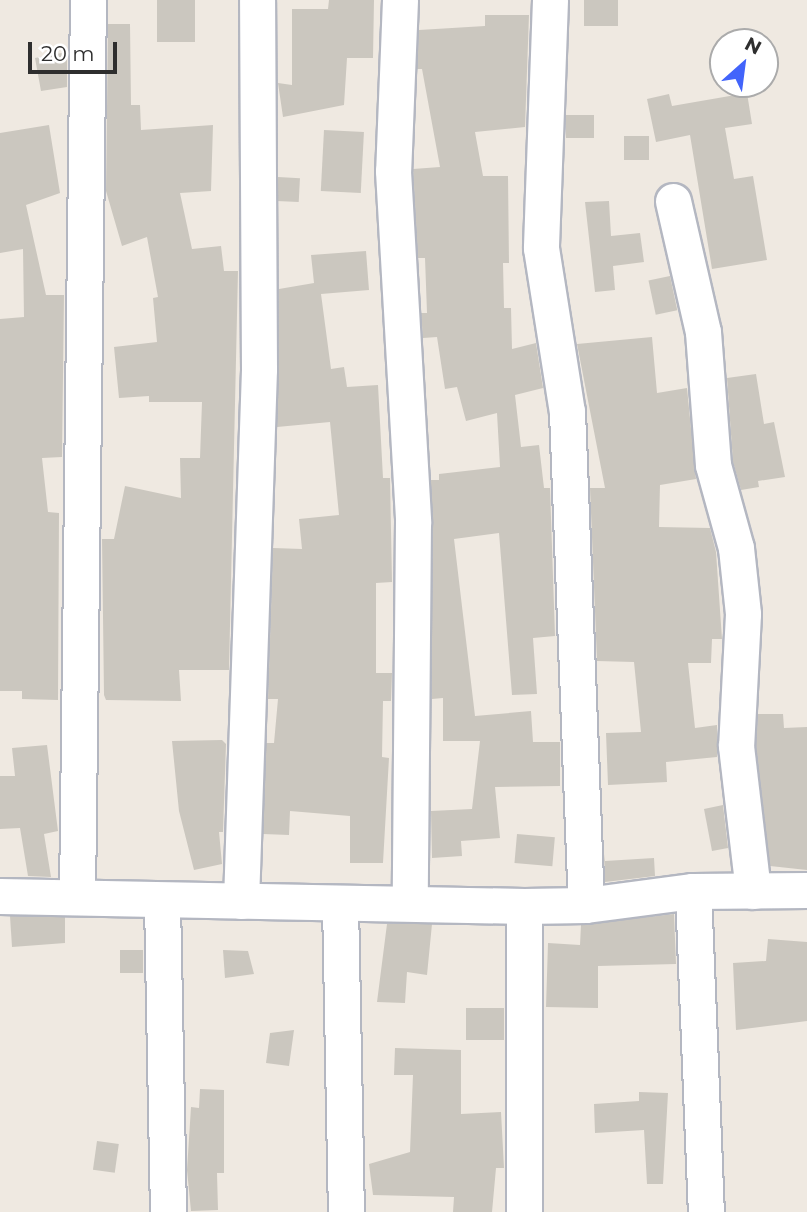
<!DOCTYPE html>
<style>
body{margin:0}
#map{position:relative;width:807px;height:1212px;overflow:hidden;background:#efe9e1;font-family:Montserrat,sans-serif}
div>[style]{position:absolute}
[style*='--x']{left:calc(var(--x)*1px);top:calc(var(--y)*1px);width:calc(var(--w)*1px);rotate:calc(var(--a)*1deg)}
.building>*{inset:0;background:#cbc7bf;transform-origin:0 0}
.roads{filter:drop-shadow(2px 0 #b4b7c1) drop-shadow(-2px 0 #b4b7c1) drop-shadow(0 2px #b4b7c1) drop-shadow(0 -2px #b4b7c1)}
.minor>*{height:35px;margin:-17.5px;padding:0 17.5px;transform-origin:17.5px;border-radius:17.5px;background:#fff}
span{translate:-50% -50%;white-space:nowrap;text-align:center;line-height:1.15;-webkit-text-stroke:5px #fff;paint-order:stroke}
.north{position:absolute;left:709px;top:28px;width:70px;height:70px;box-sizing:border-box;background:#fff;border:2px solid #ababab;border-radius:50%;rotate:28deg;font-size:19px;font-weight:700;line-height:28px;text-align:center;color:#2e2e2e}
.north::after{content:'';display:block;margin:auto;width:24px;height:32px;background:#4264fb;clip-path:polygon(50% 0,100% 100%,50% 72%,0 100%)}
.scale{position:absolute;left:28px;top:42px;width:89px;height:32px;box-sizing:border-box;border:4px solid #2e2e2e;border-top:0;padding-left:9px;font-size:21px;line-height:24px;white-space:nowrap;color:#2e2e2e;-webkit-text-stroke:5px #fff;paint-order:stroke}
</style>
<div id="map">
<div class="building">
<div style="left:157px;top:0;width:38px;height:42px"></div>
<div style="clip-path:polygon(329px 0,374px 0,373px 58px,347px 58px,344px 105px,283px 117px,278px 83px,292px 85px,292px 9px,328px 9px)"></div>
<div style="left:584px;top:0;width:34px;height:26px"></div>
<div style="clip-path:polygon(485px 15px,529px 15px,525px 127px,475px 132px,483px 176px,508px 176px,509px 263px,503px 263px,504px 308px,511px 308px,512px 349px,536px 343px,543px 388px,515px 395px,521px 447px,539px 445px,544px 488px,550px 488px,555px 636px,533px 638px,537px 694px,512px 695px,499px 533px,454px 539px,475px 716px,531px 711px,533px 742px,560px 742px,560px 786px,495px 787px,500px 838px,461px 841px,462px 856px,432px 858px,431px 811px,472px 809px,480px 741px,443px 741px,443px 698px,432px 699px,431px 480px,439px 480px,439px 474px,500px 467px,497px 413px,466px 421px,457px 387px,445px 389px,437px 337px,423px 338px,421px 313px,427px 313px,425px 258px,418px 258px,413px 169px,440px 167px,422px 69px,417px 69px,419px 30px,485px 26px)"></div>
<div style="clip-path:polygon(108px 24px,130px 24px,131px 105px,140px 105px,141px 130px,213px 125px,211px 191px,180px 193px,192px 249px,221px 246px,224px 271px,238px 271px,229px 670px,179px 670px,181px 701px,106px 700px,104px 695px,102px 539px,114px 539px,125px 486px,181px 498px,180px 458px,200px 458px,202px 402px,149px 402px,149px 396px,119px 398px,114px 347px,157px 342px,153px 298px,158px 297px,147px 237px,122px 246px,106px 191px)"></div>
<div style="clip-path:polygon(67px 52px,67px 87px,41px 91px,35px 58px)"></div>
<div style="clip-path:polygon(747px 93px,752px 124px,725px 128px,734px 179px,753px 176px,767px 260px,712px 269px,690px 135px,656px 142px,647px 99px,669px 94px,672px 106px)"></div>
<div style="left:566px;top:115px;width:28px;height:23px"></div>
<div style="clip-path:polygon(49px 125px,60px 193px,26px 205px,46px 295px,64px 295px,62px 457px,42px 458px,48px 512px,59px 513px,58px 700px,22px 699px,22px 691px,0 691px,0 319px,24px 317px,23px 249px,0 253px,0 133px)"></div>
<div style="left:324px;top:130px;width:40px;height:61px;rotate:3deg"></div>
<div style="left:624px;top:136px;width:25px;height:24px"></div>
<div style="left:278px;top:177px;width:22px;height:24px;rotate:3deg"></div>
<div style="clip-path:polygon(609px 201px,611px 236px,640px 233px,644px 262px,613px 266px,615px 290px,595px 292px,585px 202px)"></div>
<div style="clip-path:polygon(366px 251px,369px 290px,321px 294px,331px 369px,344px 367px,347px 387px,378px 385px,383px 478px,390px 478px,392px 582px,376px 583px,376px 673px,392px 673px,391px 701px,383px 701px,382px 757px,389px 758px,383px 863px,350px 863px,350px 816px,290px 811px,289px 835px,263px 834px,266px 743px,274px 743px,278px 699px,268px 699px,273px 548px,302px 549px,299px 519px,339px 515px,330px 422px,277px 427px,279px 289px,314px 283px,311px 255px)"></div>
<div style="left:670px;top:276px;width:35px;height:22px;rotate:78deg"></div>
<div style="clip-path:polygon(652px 337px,657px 393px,687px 388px,696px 479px,660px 485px,659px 527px,710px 528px,716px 552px,722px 639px,712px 639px,711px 663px,688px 663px,695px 728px,717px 725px,717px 757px,666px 762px,667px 782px,608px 785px,606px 733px,641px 732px,634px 662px,597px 661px,590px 488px,605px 488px,577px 344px)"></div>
<div style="clip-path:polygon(756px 374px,764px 424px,774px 422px,785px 477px,758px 481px,759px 487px,741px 490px,733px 462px,727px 378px)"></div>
<div style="clip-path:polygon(758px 714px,783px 714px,784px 728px,807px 727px,807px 870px,770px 866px,756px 745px)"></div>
<div style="clip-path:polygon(222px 740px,226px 744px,223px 832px,219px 832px,222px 864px,194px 870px,179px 811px,172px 741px)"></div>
<div style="clip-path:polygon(47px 745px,58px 831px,44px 834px,51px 877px,28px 876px,20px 828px,0 829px,0 776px,15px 776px,12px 748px)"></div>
<div style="clip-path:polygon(723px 805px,728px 848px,712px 851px,704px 809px)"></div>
<div style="left:517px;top:834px;width:38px;height:29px;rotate:5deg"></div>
<div style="clip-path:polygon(604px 854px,605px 861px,654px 858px,655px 876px,605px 882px)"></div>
<div style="clip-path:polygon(674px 914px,676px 964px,598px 966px,598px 1008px,546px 1007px,548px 943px,580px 945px,581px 925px)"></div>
<div style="clip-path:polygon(10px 916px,65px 917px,65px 943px,12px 947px)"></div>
<div style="clip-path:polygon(387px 924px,432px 924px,427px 975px,407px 972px,405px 1003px,377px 1002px)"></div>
<div style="clip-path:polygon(768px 939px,807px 942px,807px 1021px,736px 1030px,733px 963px,766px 961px)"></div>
<div style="left:120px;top:950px;width:23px;height:23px"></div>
<div style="clip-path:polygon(223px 950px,248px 951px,254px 974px,225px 978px)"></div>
<div style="left:504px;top:1008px;width:32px;height:38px;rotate:90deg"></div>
<div style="clip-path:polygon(294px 1030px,289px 1066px,266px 1063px,270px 1033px)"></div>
<div style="clip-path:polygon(395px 1048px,461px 1050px,461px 1114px,501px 1112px,504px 1168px,496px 1168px,492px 1212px,453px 1212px,454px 1197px,373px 1195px,369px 1164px,410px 1152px,413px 1075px,394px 1075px)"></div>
<div style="clip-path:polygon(200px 1089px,224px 1090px,224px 1173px,217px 1173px,218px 1210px,191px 1211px,187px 1170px,191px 1107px,199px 1108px)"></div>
<div style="clip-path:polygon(639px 1092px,668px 1093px,663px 1184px,647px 1184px,644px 1130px,595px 1133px,594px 1104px,639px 1101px)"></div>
<div style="left:97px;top:1141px;width:22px;height:29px;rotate:8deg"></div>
</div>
<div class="roads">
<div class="minor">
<div style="--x:400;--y:0;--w:171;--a:92.3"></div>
<div style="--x:393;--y:171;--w:352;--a:86.7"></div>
<div style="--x:413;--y:522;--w:381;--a:90.5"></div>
<div style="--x:550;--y:0;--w:248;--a:92.1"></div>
<div style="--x:541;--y:248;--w:166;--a:81"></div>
<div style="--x:567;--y:412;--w:493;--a:87.8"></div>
<div style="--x:673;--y:201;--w:134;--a:77.1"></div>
<div style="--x:703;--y:332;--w:133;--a:85.7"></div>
<div style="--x:713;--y:465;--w:86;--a:74.5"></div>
<div style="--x:736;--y:548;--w:66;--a:83.9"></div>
<div style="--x:743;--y:614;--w:132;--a:93"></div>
<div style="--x:736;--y:746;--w:146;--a:83.3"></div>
<div style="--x:693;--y:891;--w:321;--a:87.7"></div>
<div style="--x:0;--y:896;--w:524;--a:1.09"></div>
<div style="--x:524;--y:906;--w:62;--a:-0.9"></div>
<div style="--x:586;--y:905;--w:108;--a:-7.5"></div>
<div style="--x:693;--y:891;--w:114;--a:-0.5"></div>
<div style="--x:77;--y:896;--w:896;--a:-89.3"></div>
<div style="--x:162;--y:901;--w:311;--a:88.9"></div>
<div style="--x:241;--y:901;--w:532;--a:-88.06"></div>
<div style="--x:259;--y:369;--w:369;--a:-90.3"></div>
<div style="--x:340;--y:903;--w:309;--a:88.9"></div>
<div style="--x:524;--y:1212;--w:306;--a:-90"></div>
</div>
</div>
<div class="north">N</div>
<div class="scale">20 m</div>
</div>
